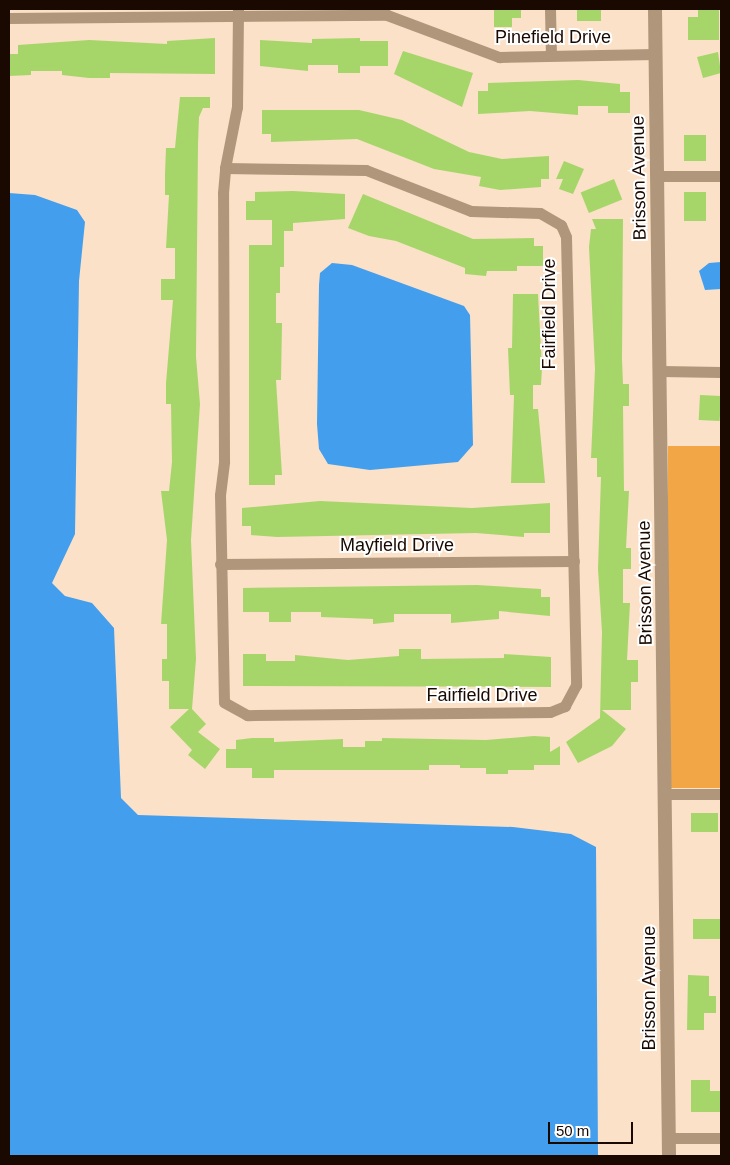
<!DOCTYPE html>
<style>
body{margin:0}
#map{position:relative;width:730px;height:1165px;overflow:hidden;background:#fae1c7;font-family:Arial,sans-serif}
div>[style]{position:absolute}
[style*='--x']{left:calc(var(--x)*1px);top:calc(var(--y)*1px);width:calc(var(--w)*1px);rotate:calc(var(--a)*1deg)}
.green>*{inset:0;background:#f3a646;transform-origin:0 0}
.water>*{inset:0;background:#439eee}
.building>*{inset:0;background:#a6d669;transform-origin:0 0}
.minor>*{height:11px;margin:-5.5px;padding:0 5.5px;transform-origin:5.5px;border-radius:5.5px;background:#b0967b}
.tertiary>*{height:14px;margin:-7px;padding:0 7px;transform-origin:7px;border-radius:7px;background:#b0967b}
span{translate:-50% -50%;white-space:nowrap;text-align:center;line-height:1.15;-webkit-text-stroke:4px #fff;paint-order:stroke}
.street-label{font-size:18px;color:#190900}
.frame{position:absolute;inset:0;border:10px solid #190900;pointer-events:none}
.scale{position:absolute;left:548px;top:1122px;width:85px;height:22px;box-sizing:border-box;border:2px solid #190900;border-top:0;padding-left:6px;font-size:15px;line-height:18px;white-space:nowrap;color:#190900;-webkit-text-stroke:4px #fff;paint-order:stroke}
</style>
<div id="map">
<div class="green">
<div style="left:668px;top:446px;width:53px;height:342px"></div>
</div>
<div class="water">
<div style="clip-path:polygon(9px 193px,35px 195px,77px 210px,85px 222px,79px 281px,75px 534px,52px 583px,65px 596px,92px 603px,114px 628px,121px 798px,138px 815px,513px 827px,571px 834px,596px 847px,598px 1156px,9px 1156px)"></div>
<div style="clip-path:polygon(721px 262px,721px 289px,705px 290px,699px 271px,709px 263px)"></div>
<div style="clip-path:polygon(332px 263px,352px 265px,464px 306px,470px 315px,473px 445px,458px 462px,370px 470px,328px 464px,319px 449px,317px 424px,319px 285px,320px 273px)"></div>
</div>
<div class="building">
<div style="clip-path:polygon(494px 9px,521px 9px,521px 18px,512px 18px,512px 27px,494px 27px)"></div>
<div style="left:577px;top:9px;width:24px;height:12px"></div>
<div style="clip-path:polygon(698px 9px,719px 9px,719px 40px,688px 40px,688px 17px,698px 17px)"></div>
<div style="clip-path:polygon(215px 38px,215px 74px,110px 73px,110px 78px,89px 78px,62px 75px,62px 71px,31px 71px,31px 75px,9px 76px,9px 54px,18px 54px,18px 45px,89px 40px,167px 44px,167px 41px)"></div>
<div style="clip-path:polygon(360px 38px,360px 41px,388px 41px,388px 66px,360px 66px,360px 73px,338px 73px,338px 65px,308px 65px,308px 71px,260px 66px,260px 40px,312px 43px,312px 39px)"></div>
<div style="clip-path:polygon(403px 51px,473px 73px,462px 107px,394px 74px)"></div>
<div style="clip-path:polygon(718px 52px,721px 73px,703px 78px,697px 57px)"></div>
<div style="clip-path:polygon(578px 80px,620px 84px,620px 92px,630px 92px,630px 113px,608px 113px,608px 106px,578px 106px,578px 115px,530px 111px,478px 114px,478px 91px,488px 91px,488px 83px)"></div>
<div style="clip-path:polygon(180px 97px,210px 97px,210px 108px,203px 108px,199px 117px,198px 144px,196px 357px,200px 404px,191px 540px,196px 659px,192px 709px,206px 724px,198px 732px,220px 749px,205px 769px,188px 755px,192px 750px,170px 727px,189px 709px,169px 709px,169px 681px,162px 681px,162px 659px,167px 659px,167px 624px,161px 624px,167px 540px,161px 491px,169px 491px,172px 462px,171px 404px,166px 404px,166px 383px,173px 300px,161px 300px,161px 279px,175px 279px,175px 248px,166px 248px,169px 195px,165px 195px,165px 174px,166px 148px,175px 148px)"></div>
<div style="clip-path:polygon(262px 110px,359px 110px,402px 120px,469px 152px,502px 159px,549px 156px,549px 179px,541px 179px,541px 187px,500px 190px,479px 186px,481px 177px,434px 169px,357px 139px,271px 142px,271px 134px,262px 134px)"></div>
<div style="left:684px;top:135px;width:22px;height:26px"></div>
<div style="clip-path:polygon(564px 161px,584px 169px,573px 194px,559px 189px,563px 179px,556px 179px)"></div>
<div style="left:614px;top:179px;width:22px;height:36px;rotate:68deg"></div>
<div style="clip-path:polygon(293px 191px,345px 194px,345px 219px,293px 223px,293px 231px,284px 231px,284px 267px,280px 267px,280px 293px,276px 293px,276px 323px,282px 323px,281px 380px,276px 380px,282px 475px,275px 475px,275px 485px,249px 485px,249px 245px,272px 245px,272px 220px,246px 220px,246px 201px,255px 201px,255px 192px)"></div>
<div style="left:684px;top:192px;width:22px;height:29px"></div>
<div style="clip-path:polygon(363px 194px,473px 239px,534px 238px,534px 246px,543px 246px,543px 266px,517px 266px,517px 271px,487px 271px,486px 276px,465px 274px,465px 268px,396px 241px,369px 236px,348px 228px)"></div>
<div style="clip-path:polygon(592px 219px,623px 219px,622px 359px,623px 384px,629px 384px,629px 406px,623px 406px,624px 491px,629px 491px,626px 548px,631px 548px,631px 569px,623px 569px,623px 603px,630px 603px,627px 660px,638px 660px,638px 682px,631px 682px,631px 710px,602px 710px,626px 729px,612px 746px,578px 763px,566px 742px,600px 718px,602px 632px,598px 569px,601px 477px,597px 477px,597px 458px,591px 458px,595px 369px,589px 247px,591px 229px,596px 229px)"></div>
<div style="clip-path:polygon(513px 294px,538px 294px,542px 368px,541px 385px,533px 385px,533px 409px,538px 409px,545px 483px,511px 483px,514px 395px,510px 395px,508px 348px,512px 348px)"></div>
<div style="left:700px;top:395px;width:21px;height:25px;rotate:3deg"></div>
<div style="clip-path:polygon(320px 501px,472px 508px,550px 503px,550px 533px,524px 533px,524px 537px,476px 533px,277px 537px,251px 535px,251px 526px,242px 526px,242px 508px)"></div>
<div style="clip-path:polygon(477px 585px,541px 589px,541px 597px,550px 597px,550px 616px,499px 611px,499px 619px,451px 623px,451px 614px,394px 614px,394px 622px,373px 624px,373px 619px,321px 617px,321px 612px,291px 612px,291px 622px,269px 622px,269px 612px,243px 612px,243px 588px)"></div>
<div style="clip-path:polygon(399px 649px,421px 649px,421px 659px,504px 658px,504px 654px,551px 657px,551px 687px,243px 686px,243px 654px,266px 654px,266px 661px,295px 661px,295px 655px,348px 660px,399px 656px)"></div>
<div style="clip-path:polygon(534px 736px,550px 737px,550px 752px,560px 746px,560px 765px,534px 765px,534px 770px,508px 770px,508px 774px,486px 774px,486px 768px,460px 768px,460px 765px,429px 765px,429px 770px,274px 770px,274px 778px,252px 778px,252px 768px,226px 768px,226px 749px,236px 749px,236px 740px,252px 738px,274px 738px,274px 742px,343px 739px,343px 747px,365px 747px,365px 741px,382px 741px,382px 738px,486px 740px)"></div>
<div style="left:691px;top:813px;width:27px;height:19px"></div>
<div style="left:693px;top:919px;width:28px;height:20px"></div>
<div style="clip-path:polygon(688px 975px,709px 976px,709px 996px,716px 996px,716px 1013px,704px 1013px,704px 1030px,687px 1030px)"></div>
<div style="clip-path:polygon(691px 1080px,710px 1080px,710px 1091px,721px 1091px,721px 1112px,691px 1112px)"></div>
</div>
<div class="minor">
<div style="--x:550;--y:9;--w:46;--a:88.8"></div>
<div style="--x:9;--y:18;--w:378;--a:-0.5"></div>
<div style="--x:387;--y:15;--w:120;--a:20.6"></div>
<div style="--x:499;--y:57;--w:156;--a:-1.1"></div>
<div style="--x:225;--y:168;--w:141;--a:0.8"></div>
<div style="--x:366;--y:170;--w:113;--a:21.3"></div>
<div style="--x:471;--y:211;--w:69;--a:1.7"></div>
<div style="--x:540;--y:213;--w:24;--a:30"></div>
<div style="--x:561;--y:225;--w:13;--a:67"></div>
<div style="--x:566;--y:237;--w:448;--a:88.7"></div>
<div style="--x:576;--y:685;--w:24;--a:118"></div>
<div style="--x:565;--y:706;--w:16;--a:158"></div>
<div style="--x:550;--y:712;--w:303;--a:179.4"></div>
<div style="--x:247;--y:715;--w:26;--a:-151"></div>
<div style="--x:224;--y:702;--w:207;--a:-91.1"></div>
<div style="--x:220;--y:495;--w:34;--a:-83"></div>
<div style="--x:224;--y:461;--w:268;--a:-90.2"></div>
<div style="--x:223;--y:193;--w:25;--a:-85"></div>
<div style="--x:225;--y:168;--w:62;--a:-78.9"></div>
<div style="--x:237;--y:107;--w:98;--a:-89.4"></div>
<div style="--x:657;--y:176;--w:64;--a:0"></div>
<div style="--x:661;--y:371;--w:60;--a:1"></div>
<div style="--x:220;--y:564;--w:354;--a:-0.5"></div>
<div style="--x:666;--y:794;--w:55;--a:0"></div>
<div style="--x:669;--y:1138;--w:52;--a:0"></div>
</div>
<div class="tertiary">
<div style="--x:655;--y:9;--w:1147;--a:89.3"></div>
</div>
<div class="street-label">
<span style="left:553px;top:37px">Pinefield Drive</span>
<span style="left:639px;top:178px;rotate:-91deg">Brisson Avenue</span>
<span style="left:549px;top:314px;rotate:-90deg">Fairfield Drive</span>
<span style="left:397px;top:545px">Mayfield Drive</span>
<span style="left:645px;top:583px;rotate:-91deg">Brisson Avenue</span>
<span style="left:482px;top:695px">Fairfield Drive</span>
<span style="left:649px;top:988px;rotate:-90deg">Brisson Avenue</span>
</div>
<div class="frame"></div>
<div class="scale">50 m</div>
</div>
